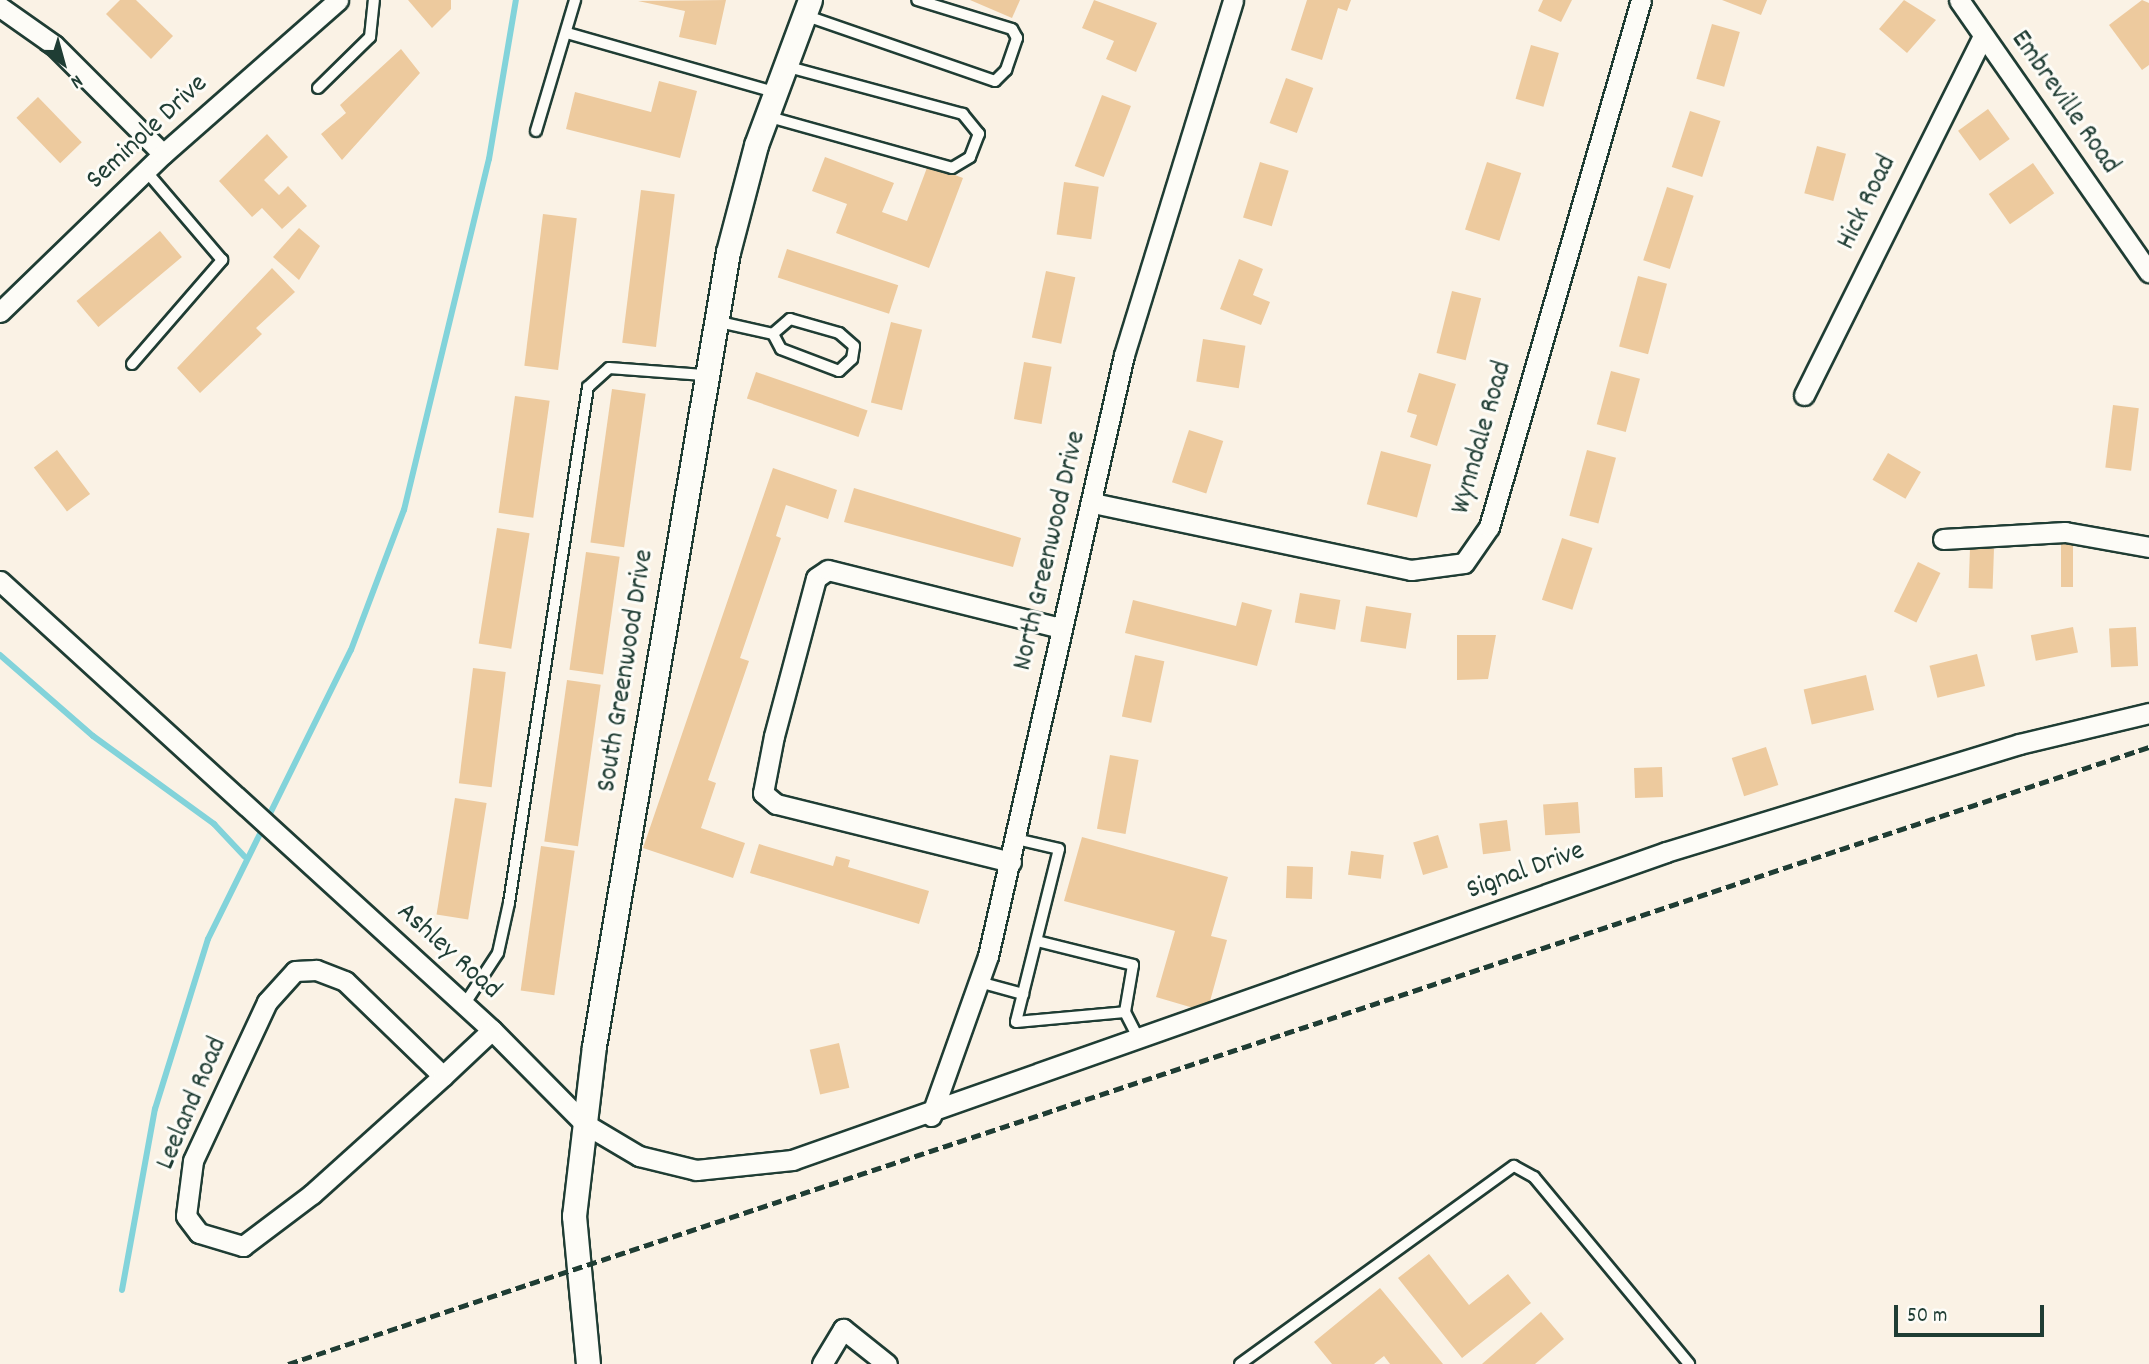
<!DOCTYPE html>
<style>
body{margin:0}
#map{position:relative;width:2149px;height:1364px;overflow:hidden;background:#faf2e5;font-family:Dekko,sans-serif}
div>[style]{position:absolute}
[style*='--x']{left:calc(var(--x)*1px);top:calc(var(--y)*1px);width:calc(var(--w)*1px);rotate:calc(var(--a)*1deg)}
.stream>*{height:6px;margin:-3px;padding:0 3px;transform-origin:3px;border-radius:3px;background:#82d3da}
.building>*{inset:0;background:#edca9e;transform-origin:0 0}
.roads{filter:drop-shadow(2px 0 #1f3d34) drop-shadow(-2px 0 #1f3d34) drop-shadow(0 2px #1f3d34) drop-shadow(0 -2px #1f3d34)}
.service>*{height:10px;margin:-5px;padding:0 5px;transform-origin:5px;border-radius:5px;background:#fdfcf7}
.minor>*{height:19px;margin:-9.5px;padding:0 9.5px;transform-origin:9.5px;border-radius:9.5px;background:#fdfcf7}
.tertiary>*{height:23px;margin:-11.5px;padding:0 11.5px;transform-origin:11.5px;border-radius:11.5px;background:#fdfcf7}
.rail>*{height:5px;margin-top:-2.5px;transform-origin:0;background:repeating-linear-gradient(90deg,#1f3d34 0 10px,transparent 0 15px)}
span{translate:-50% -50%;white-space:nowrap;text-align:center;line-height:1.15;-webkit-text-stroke:6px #fdfcf7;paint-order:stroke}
.street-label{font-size:28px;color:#1f3d34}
.north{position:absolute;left:28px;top:28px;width:70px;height:70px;-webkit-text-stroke:5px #fdfcf7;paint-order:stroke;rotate:144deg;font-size:19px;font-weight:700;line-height:28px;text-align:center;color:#1f3d34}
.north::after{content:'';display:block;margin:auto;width:24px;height:32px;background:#1f3d34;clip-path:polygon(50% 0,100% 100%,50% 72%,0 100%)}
.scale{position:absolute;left:1894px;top:1305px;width:150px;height:32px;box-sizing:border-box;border:4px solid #1f3d34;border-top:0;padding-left:9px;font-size:21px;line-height:24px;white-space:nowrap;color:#1f3d34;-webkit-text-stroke:5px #fdfcf7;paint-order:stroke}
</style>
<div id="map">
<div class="stream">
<div style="--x:0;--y:655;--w:123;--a:41.1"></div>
<div style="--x:93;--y:736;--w:150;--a:36"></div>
<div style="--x:214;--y:824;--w:45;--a:46.8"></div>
<div style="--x:122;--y:1290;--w:184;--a:-79.7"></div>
<div style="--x:155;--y:1109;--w:178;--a:-72.7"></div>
<div style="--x:208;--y:939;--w:322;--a:-63.7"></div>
<div style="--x:351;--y:650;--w:150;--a:-69.3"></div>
<div style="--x:404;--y:510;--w:361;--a:-76.4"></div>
<div style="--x:489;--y:159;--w:161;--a:-80.4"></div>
</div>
<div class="building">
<div style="clip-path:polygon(120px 0,136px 0,173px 36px,151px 59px,106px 14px)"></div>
<div style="clip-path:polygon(408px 0,451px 0,451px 9px,432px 28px)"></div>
<div style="clip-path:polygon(726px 0,716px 45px,679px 37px,685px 11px,638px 1px)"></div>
<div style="clip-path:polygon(970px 0,1020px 0,1012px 18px)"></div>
<div style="clip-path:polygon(1094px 0,1157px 23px,1136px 72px,1106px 59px,1114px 41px,1082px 28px)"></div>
<div style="clip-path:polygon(1307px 0,1351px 0,1347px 11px,1338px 8px,1322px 60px,1291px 50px)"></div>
<div style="clip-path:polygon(1543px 0,1572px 0,1561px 22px,1538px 11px)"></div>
<div style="clip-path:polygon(1722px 0,1767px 0,1761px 15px)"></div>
<div style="clip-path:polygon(1904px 0,1936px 20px,1907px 53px,1879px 29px)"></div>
<div style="clip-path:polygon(2142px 0,2149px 3px,2149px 65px,2142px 70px,2109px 25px)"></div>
<div style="left:1712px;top:24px;width:29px;height:57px;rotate:16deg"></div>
<div style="left:1531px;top:45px;width:29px;height:56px;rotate:16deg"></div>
<div style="clip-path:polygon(401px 49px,420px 73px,342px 160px,321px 134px,346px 113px,340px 105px)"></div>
<div style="left:1286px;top:78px;width:29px;height:48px;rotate:20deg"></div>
<div style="clip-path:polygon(659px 81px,697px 91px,680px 158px,566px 129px,575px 92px,651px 112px)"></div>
<div style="left:1102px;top:95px;width:31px;height:76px;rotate:21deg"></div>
<div style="left:38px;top:97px;width:63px;height:30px;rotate:46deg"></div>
<div style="left:1988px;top:109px;width:37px;height:37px;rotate:54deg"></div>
<div style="left:1690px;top:111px;width:32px;height:59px;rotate:18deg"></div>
<div style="clip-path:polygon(267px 134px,288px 157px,264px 180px,279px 195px,288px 186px,307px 206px,282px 229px,262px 208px,252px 217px,219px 181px)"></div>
<div style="left:1817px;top:146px;width:30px;height:49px;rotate:15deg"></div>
<div style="clip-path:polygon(825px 157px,894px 183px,882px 212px,907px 221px,928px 165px,963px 178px,929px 268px,836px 233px,847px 204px,812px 191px)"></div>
<div style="left:1260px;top:162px;width:30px;height:58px;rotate:17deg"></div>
<div style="left:1487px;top:162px;width:36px;height:71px;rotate:18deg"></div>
<div style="left:2033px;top:163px;width:37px;height:54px;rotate:55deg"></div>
<div style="left:1064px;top:182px;width:35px;height:53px;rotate:8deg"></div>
<div style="left:1667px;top:187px;width:28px;height:77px;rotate:18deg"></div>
<div style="left:641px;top:190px;width:34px;height:154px;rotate:7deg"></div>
<div style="left:543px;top:214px;width:34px;height:153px;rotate:7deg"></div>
<div style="clip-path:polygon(299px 228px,320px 246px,299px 280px,273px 257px)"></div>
<div style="left:160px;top:231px;width:34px;height:109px;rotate:50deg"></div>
<div style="left:787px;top:249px;width:117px;height:30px;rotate:18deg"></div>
<div style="clip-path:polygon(1239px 259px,1263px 269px,1253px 295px,1270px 302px,1261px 325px,1220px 309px)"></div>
<div style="clip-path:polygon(272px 268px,295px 292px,256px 328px,262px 334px,200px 393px,177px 368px)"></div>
<div style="left:1046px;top:271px;width:30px;height:68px;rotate:12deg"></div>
<div style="left:1638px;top:276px;width:30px;height:73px;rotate:15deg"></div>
<div style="left:1452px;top:291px;width:30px;height:64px;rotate:14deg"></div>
<div style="left:891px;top:322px;width:32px;height:83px;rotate:14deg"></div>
<div style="left:1203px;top:339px;width:43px;height:43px;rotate:9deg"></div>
<div style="left:1024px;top:362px;width:28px;height:58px;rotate:10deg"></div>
<div style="left:1611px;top:371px;width:30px;height:55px;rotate:15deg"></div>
<div style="left:756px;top:372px;width:118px;height:28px;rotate:19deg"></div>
<div style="clip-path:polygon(1419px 373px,1456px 384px,1437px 446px,1410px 437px,1417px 415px,1407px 412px)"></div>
<div style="left:612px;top:389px;width:34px;height:155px;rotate:8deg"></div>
<div style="left:515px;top:396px;width:35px;height:118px;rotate:8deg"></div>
<div style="left:2113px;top:405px;width:26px;height:63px;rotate:7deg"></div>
<div style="left:1189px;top:430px;width:36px;height:55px;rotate:18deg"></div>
<div style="left:57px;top:450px;width:55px;height:29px;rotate:53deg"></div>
<div style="left:1587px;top:450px;width:30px;height:68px;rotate:15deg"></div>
<div style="left:1381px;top:451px;width:52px;height:55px;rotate:15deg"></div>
<div style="left:1888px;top:453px;width:38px;height:31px;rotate:30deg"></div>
<div style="clip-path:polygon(773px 468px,837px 490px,828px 519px,786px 505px,776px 536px,781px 538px,740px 658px,749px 661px,708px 780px,716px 783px,701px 828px,745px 843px,733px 878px,643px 848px)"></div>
<div style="clip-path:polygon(854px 488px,1021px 538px,1013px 567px,844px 522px)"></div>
<div style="left:497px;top:528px;width:33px;height:117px;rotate:9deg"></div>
<div style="left:1562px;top:538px;width:32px;height:65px;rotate:18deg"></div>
<div style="left:2061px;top:544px;width:12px;height:43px"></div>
<div style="left:1970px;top:548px;width:24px;height:40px;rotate:2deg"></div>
<div style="left:586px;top:552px;width:34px;height:119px;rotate:8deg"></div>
<div style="left:1918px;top:562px;width:25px;height:55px;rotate:26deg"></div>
<div style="left:1300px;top:593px;width:41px;height:30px;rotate:10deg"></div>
<div style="clip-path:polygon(1133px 600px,1236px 626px,1242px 602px,1272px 610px,1257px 666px,1125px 633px)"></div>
<div style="left:1366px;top:606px;width:46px;height:36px;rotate:9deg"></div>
<div style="left:2073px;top:627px;width:26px;height:43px;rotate:79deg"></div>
<div style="left:2136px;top:627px;width:39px;height:27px;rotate:87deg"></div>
<div style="clip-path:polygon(1457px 635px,1496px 635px,1488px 679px,1457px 680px)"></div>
<div style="left:1977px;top:654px;width:33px;height:49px;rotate:76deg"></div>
<div style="left:1135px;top:655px;width:30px;height:63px;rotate:12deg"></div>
<div style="left:473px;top:668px;width:33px;height:116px;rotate:7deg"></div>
<div style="left:1866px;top:675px;width:36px;height:64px;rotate:77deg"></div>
<div style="left:567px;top:680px;width:34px;height:163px;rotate:8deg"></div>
<div style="left:1766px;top:747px;width:40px;height:36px;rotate:72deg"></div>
<div style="left:1110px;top:755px;width:29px;height:75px;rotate:10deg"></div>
<div style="left:1662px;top:767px;width:30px;height:28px;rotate:88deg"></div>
<div style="left:455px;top:798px;width:32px;height:118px;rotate:9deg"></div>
<div style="left:1578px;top:802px;width:31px;height:35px;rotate:86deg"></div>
<div style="left:1507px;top:820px;width:31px;height:28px;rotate:83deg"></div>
<div style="left:1438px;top:835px;width:34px;height:26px;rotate:73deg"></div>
<div style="clip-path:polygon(1082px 837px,1228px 877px,1211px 936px,1227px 940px,1207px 1012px,1156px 997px,1175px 931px,1064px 901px)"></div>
<div style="clip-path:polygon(759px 844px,833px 866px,836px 856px,850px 860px,848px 867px,929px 891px,919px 924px,750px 873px)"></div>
<div style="left:541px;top:846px;width:34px;height:146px;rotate:8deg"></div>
<div style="left:1351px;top:851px;width:33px;height:24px;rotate:7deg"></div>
<div style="left:1287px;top:866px;width:26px;height:32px;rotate:2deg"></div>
<div style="left:839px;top:1043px;width:46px;height:30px;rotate:77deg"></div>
<div style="clip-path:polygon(1429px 1254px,1469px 1305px,1508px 1274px,1531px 1303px,1462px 1358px,1398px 1278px)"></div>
<div style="clip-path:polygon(1380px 1288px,1443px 1364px,1390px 1364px,1384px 1356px,1374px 1364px,1332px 1364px,1314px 1342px)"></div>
<div style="clip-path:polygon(1541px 1312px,1564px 1339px,1535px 1364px,1482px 1364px)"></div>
</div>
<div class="roads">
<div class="service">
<div style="--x:804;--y:15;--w:202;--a:19.1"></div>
<div style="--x:995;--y:81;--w:16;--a:-45"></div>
<div style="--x:1006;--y:70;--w:34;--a:-71"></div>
<div style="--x:1017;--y:38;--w:10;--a:-119"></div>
<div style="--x:1012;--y:29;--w:99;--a:-163"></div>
<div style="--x:567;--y:33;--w:215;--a:15.9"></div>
<div style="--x:318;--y:88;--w:73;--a:-44.4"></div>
<div style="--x:370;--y:37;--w:37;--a:-84"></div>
<div style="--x:766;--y:116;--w:193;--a:15.6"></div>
<div style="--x:952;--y:168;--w:21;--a:-31"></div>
<div style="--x:970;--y:157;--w:25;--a:-69"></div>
<div style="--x:979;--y:134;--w:26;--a:-129"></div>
<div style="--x:963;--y:114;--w:184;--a:-164.9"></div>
<div style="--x:536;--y:131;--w:137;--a:-73.4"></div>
<div style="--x:715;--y:321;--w:59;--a:12.6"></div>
<div style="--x:773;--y:334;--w:17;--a:62"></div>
<div style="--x:781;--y:349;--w:62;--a:20.8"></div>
<div style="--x:839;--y:371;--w:18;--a:-43"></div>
<div style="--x:852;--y:359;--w:13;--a:-81"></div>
<div style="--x:854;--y:346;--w:20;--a:-139"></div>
<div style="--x:839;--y:333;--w:51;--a:-164.1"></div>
<div style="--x:790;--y:319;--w:23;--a:139"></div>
<div style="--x:132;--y:364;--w:138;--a:-49.1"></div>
<div style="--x:222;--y:260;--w:117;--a:-130.5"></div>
<div style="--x:1016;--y:839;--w:44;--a:13.1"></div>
<div style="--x:1059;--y:849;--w:178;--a:104"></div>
<div style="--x:1016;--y:1022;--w:109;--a:-5.2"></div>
<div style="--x:1037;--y:941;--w:99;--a:14"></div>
<div style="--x:1133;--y:965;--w:48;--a:99.7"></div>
<div style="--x:1125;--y:1012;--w:30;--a:63"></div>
<div style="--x:979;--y:982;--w:46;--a:15.3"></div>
<div style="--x:464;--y:1005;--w:62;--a:-56.8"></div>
<div style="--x:498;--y:953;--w:51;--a:-77.6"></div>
<div style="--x:509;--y:903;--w:522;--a:-81.3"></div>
<div style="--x:588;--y:387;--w:28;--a:-42"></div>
<div style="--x:609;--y:368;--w:95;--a:4.2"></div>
<div style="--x:1240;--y:1364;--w:338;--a:-35.9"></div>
<div style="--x:1514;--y:1166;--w:23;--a:29"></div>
<div style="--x:1534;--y:1177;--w:243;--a:50.3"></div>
</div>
<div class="minor">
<div style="--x:1959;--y:0;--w:332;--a:55.1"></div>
<div style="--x:0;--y:7;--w:66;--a:35.1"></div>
<div style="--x:54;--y:45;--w:154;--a:45"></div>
<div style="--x:0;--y:312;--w:227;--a:-44.1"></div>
<div style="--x:163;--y:154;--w:233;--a:-41.3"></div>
<div style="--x:1804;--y:395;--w:401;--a:-63.5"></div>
<div style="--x:1093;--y:503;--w:325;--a:11.9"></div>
<div style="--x:1411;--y:570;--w:53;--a:-7.5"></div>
<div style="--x:1464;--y:563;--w:44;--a:-55.2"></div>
<div style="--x:1489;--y:527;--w:548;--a:-73.91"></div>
<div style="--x:1943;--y:539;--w:122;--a:-3.3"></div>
<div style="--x:2065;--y:532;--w:85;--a:10.1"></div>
<div style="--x:0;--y:581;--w:666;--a:42.38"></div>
<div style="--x:492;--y:1030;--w:132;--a:45.3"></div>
<div style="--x:585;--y:1124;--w:63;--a:30.7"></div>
<div style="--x:639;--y:1156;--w:59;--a:13.8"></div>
<div style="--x:696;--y:1170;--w:97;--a:-5.9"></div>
<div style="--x:792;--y:1160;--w:927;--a:-19.41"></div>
<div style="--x:1666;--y:852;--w:369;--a:-17"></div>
<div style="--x:2019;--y:744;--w:134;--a:-13.4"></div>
<div style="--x:1011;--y:862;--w:242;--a:-166.1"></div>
<div style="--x:776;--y:804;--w:17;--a:-140"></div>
<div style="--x:763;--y:793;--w:58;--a:-79.1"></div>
<div style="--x:774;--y:736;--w:163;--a:-75.1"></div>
<div style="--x:816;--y:578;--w:14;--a:-34"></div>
<div style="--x:828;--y:570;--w:239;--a:14"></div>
<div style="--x:443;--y:1076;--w:136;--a:-135.9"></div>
<div style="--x:345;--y:981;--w:31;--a:-159"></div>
<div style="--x:316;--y:970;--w:21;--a:177"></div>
<div style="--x:295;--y:971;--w:42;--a:132.1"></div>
<div style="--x:267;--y:1002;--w:175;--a:115"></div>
<div style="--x:193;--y:1161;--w:55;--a:97.3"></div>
<div style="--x:186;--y:1216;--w:21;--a:53"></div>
<div style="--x:199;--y:1233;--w:46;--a:16.5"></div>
<div style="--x:243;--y:1246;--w:86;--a:-37"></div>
<div style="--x:312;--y:1194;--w:176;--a:-42"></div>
<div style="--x:443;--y:1076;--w:67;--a:-43.2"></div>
<div style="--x:931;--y:1116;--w:170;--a:-70.4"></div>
<div style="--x:988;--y:956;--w:616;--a:-77.25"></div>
<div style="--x:1124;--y:355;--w:371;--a:-72.9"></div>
<div style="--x:822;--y:1364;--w:41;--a:-59"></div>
<div style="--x:843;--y:1329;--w:56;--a:38.5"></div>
</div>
<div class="tertiary">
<div style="--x:588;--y:1364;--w:149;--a:-95.4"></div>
<div style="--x:574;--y:1216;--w:171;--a:-83.3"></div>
<div style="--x:594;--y:1046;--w:805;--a:-80.42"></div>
<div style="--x:728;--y:252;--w:111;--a:-75.3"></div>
<div style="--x:756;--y:145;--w:155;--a:-69.6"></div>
</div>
</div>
<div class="rail">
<div style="--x:288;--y:1364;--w:1961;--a:-18.34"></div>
</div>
<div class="street-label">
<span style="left:2064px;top:103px;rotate:55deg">Embreville Road</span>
<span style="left:148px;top:133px;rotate:-43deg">Seminole Drive</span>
<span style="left:1868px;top:203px;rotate:-64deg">Hick Road</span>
<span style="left:1483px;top:438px;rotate:-74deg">Wynndale Road</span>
<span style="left:1051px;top:551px;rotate:-77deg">North Greenwood Drive</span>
<span style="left:627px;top:671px;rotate:-81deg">South Greenwood Drive</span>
<span style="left:1526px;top:872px;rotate:-20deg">Signal Drive</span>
<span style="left:448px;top:952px;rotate:42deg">Ashley Road</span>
<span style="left:193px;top:1104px;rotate:-67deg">Leeland Road</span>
</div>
<div class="north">N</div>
<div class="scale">50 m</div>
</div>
